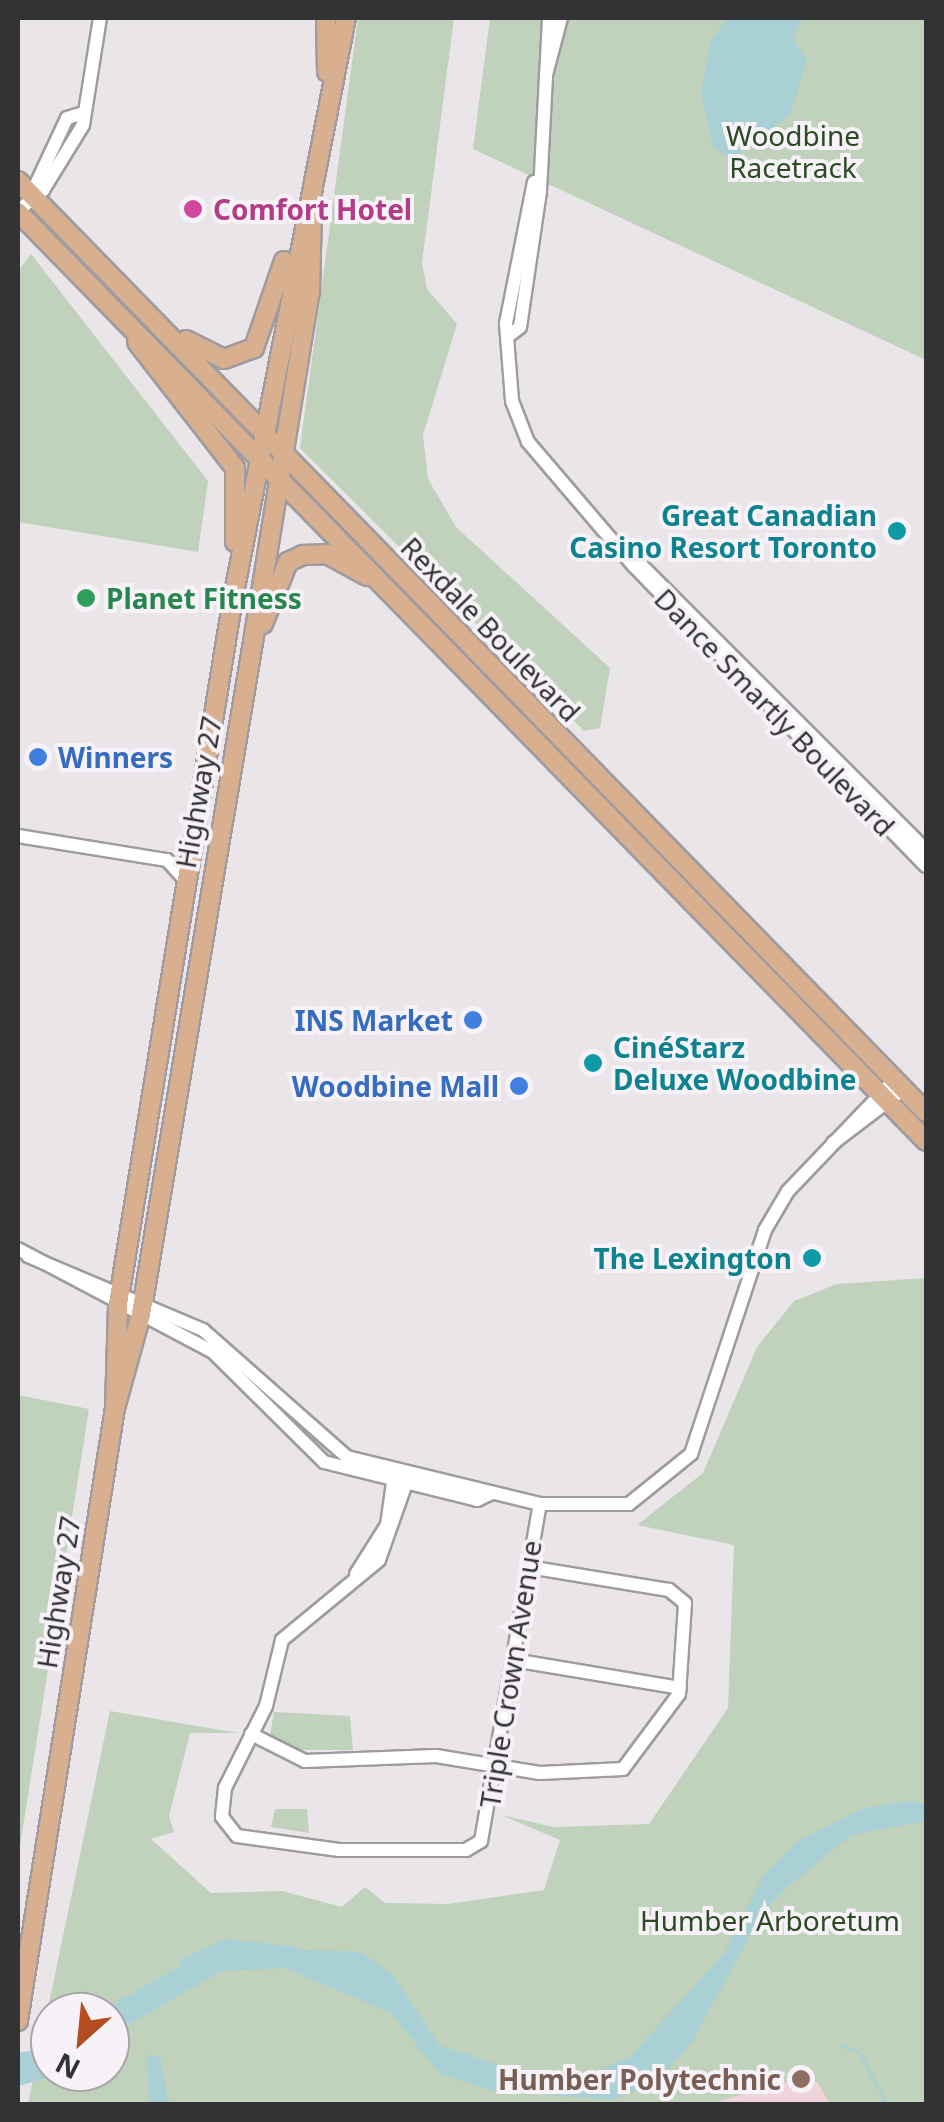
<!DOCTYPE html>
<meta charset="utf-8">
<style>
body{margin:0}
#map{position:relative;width:944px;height:2122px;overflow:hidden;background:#e9e5e9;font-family:"Noto Sans",sans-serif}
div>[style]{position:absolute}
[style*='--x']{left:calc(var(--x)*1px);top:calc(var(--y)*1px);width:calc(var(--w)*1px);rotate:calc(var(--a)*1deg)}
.education>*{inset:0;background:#efd5da}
.green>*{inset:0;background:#c0d1bc}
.water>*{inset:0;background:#a8d0d5}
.stream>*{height:2.5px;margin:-1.25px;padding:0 1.25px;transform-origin:1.25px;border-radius:1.25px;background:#a8d0d5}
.river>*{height:15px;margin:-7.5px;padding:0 7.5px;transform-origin:7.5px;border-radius:7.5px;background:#a8d0d5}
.roads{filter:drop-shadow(2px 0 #9f9b9f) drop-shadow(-2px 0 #9f9b9f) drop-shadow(0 2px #9f9b9f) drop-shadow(0 -2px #9f9b9f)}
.minor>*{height:12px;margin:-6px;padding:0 6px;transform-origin:6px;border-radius:6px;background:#fff}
.major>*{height:18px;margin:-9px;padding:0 9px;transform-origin:9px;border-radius:9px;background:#d8b08f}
.dots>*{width:28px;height:28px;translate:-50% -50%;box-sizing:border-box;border:5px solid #f6f2f7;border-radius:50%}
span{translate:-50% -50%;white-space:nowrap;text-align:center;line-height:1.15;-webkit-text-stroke:8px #f6f2f7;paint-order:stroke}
.park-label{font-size:28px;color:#2c4a23}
.hotel-label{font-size:28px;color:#b23c85;font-weight:700}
.left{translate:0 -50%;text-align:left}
.culture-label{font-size:28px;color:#0d838f;font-weight:700}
.right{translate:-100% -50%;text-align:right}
.leisure-label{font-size:28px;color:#27864d;font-weight:700}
.street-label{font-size:28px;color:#333234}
.shop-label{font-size:28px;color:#366cbe;font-weight:700}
.education-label{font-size:28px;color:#785e54;font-weight:700}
.frame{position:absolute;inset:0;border:20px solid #333234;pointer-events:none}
.north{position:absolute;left:30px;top:1992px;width:100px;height:100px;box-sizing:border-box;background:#f6f2f7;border:2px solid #a8a5a9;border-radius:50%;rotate:207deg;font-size:28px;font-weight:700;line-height:40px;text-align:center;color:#333234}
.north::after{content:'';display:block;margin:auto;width:35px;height:45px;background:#b34d20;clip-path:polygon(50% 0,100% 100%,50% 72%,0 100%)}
</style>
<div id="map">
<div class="education">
<div style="clip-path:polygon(811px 2070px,858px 2104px,642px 2104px)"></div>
</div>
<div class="green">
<div style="clip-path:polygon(358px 18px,454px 18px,422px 263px,427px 289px,457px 324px,423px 435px,428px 479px,456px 527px,610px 668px,600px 728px,584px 731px,300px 448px)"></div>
<div style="clip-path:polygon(490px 18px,926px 18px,926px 360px,473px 149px)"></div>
<div style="clip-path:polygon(31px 254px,208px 481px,198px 552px,18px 522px,18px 271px)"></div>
<div style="clip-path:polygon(evenodd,926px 1278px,926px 2104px,830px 2104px,818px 2083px,802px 2078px,709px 2104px,28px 2104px,110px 1711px,238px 1733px,190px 1733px,169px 1816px,174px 1832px,151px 1839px,211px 1893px,282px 1891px,342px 1907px,365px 1887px,385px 1903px,448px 1904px,544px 1890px,560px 1840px,501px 1815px,553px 1827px,649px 1824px,728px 1708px,734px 1545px,637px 1525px,703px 1473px,757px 1347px,794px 1301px,837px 1284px,926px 1278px,50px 2012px,110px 2012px,110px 2072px,50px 2072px,50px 2012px)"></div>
<div style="clip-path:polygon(18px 1395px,89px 1409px,18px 1859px)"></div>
<div style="clip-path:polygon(274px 1712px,350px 1716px,353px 1750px,295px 1750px,270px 1736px)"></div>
<div style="clip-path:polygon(275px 1809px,307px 1809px,309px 1833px,271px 1827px)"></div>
</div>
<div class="water">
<div style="clip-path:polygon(728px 18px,804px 18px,792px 37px,807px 61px,790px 115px,732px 159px,713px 147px,701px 94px,711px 40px)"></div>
<div style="clip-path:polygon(910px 1801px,926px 1804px,926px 1821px,851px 1835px,789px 1886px,762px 1913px,692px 2042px,656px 2082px,612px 2100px,490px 2090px,440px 2074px,391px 2013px,285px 1968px,222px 1971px,110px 2035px,110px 2012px,100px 2012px,192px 1959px,253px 1948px,361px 1952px,393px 1975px,439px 2045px,532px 2076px,596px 2072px,631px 2056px,725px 1952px,763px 1876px,797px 1842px,861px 1809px)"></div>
<div style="clip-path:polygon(50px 2047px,50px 2072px,69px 2072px,18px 2086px,18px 2053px)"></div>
<div style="clip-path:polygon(147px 2055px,160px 2056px,169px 2104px,149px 2104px)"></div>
</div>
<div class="stream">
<div style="--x:841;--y:2045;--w:19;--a:21"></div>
<div style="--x:859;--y:2052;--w:60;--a:60.9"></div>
</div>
<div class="river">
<div style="--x:187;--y:1964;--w:43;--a:-24.8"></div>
<div style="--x:226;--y:1946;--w:69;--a:6.6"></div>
</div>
<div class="roads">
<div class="minor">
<div style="--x:546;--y:75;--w:59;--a:-75.3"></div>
<div style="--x:534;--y:182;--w:145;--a:101.2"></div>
<div style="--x:506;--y:324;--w:77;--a:85.5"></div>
<div style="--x:512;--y:401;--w:44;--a:68.7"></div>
<div style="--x:528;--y:442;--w:162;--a:49.5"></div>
<div style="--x:633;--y:565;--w:420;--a:45.8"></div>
<div style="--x:31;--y:195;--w:85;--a:-64.9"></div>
<div style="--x:67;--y:118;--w:14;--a:-17"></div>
<div style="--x:18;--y:211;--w:33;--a:-40"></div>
<div style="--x:43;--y:190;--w:76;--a:-58.4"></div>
<div style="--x:83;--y:125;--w:108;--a:-81"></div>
<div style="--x:511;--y:334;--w:11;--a:-38"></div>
<div style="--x:520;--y:327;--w:137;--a:-81.6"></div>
<div style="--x:540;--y:191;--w:173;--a:-87"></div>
<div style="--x:630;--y:554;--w:419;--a:45"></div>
<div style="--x:18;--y:836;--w:151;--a:9.2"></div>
<div style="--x:167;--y:860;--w:30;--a:48"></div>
<div style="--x:833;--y:1143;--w:89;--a:-37.3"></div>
<div style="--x:18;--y:1249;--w:221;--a:27.8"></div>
<div style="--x:213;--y:1352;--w:156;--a:44.7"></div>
<div style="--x:324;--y:1462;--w:158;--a:13.9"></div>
<div style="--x:477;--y:1500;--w:17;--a:-25"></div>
<div style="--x:28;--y:1256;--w:190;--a:22.9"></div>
<div style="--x:203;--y:1330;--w:192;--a:41.4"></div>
<div style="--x:347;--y:1457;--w:199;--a:13.7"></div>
<div style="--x:540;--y:1504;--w:89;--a:0"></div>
<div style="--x:629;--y:1504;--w:80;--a:-38.9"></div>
<div style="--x:691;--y:1454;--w:236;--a:-71.7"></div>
<div style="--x:765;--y:1230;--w:45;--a:-59.5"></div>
<div style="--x:788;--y:1191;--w:153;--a:-46.3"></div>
<div style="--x:405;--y:1486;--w:78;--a:109.4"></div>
<div style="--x:379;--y:1560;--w:126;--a:140.5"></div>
<div style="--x:282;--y:1640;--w:68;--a:103.6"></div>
<div style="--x:266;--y:1706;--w:92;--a:116.6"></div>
<div style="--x:225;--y:1788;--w:29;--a:96"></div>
<div style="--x:222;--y:1817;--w:24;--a:52"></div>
<div style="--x:237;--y:1836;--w:103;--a:7.8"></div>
<div style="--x:339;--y:1850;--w:127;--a:0"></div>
<div style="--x:466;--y:1850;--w:17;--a:-31"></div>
<div style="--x:481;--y:1841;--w:342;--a:-80.1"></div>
<div style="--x:356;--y:1574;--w:58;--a:-57.7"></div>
<div style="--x:387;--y:1525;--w:50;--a:-82"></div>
<div style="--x:513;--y:1660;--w:169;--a:9.5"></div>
<div style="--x:251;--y:1734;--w:60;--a:26.6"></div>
<div style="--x:305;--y:1761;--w:131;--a:-2.2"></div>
<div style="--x:436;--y:1756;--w:105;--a:9.3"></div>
<div style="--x:540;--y:1773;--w:83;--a:-2.8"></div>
<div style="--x:623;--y:1769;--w:94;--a:-53.3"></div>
<div style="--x:679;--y:1694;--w:91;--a:-86.2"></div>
<div style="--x:685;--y:1603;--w:21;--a:-141"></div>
<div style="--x:669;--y:1590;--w:142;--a:-170.7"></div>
</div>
<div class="major">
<div style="--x:326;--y:18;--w:54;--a:88.9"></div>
<div style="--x:18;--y:181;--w:1300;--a:45.72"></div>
<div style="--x:18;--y:212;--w:1299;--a:45.65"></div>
<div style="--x:186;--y:340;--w:42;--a:26.6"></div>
<div style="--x:224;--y:359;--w:32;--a:-20"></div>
<div style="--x:254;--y:348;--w:92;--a:-71"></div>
<div style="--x:137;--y:342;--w:160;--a:52.1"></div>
<div style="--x:235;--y:468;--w:74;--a:90"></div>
<div style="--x:263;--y:624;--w:67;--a:-68"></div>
<div style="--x:288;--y:562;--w:17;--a:-25"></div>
<div style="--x:303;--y:555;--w:24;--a:-2"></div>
<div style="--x:327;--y:554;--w:46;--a:28.8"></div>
<div style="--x:115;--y:1408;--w:98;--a:-74.5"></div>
<div style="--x:141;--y:1314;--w:681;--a:-80.54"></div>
<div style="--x:253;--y:642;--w:355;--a:-80.8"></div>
<div style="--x:310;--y:292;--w:84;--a:-88.6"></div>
<div style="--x:18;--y:2021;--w:621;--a:-81.01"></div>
<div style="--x:115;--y:1408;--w:104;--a:-88.3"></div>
<div style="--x:118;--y:1304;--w:715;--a:-80.75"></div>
<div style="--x:233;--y:598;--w:591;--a:-78.98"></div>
</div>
</div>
<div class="dots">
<div style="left:193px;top:209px;background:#d1479c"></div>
<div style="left:897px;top:531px;background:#0f9aa8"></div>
<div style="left:86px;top:598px;background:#2e9e5b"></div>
<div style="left:38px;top:757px;background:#3f7fe0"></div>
<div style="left:473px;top:1020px;background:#3f7fe0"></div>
<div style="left:593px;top:1063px;background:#0f9aa8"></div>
<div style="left:519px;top:1086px;background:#3f7fe0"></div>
<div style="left:812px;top:1258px;background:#0f9aa8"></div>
<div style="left:801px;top:2079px;background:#8d6e63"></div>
</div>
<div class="park-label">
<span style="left:793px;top:151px">Woodbine<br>Racetrack</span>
<span style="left:770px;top:1920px">Humber Arboretum</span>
</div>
<div class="hotel-label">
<span class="left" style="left:213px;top:209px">Comfort Hotel</span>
</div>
<div class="culture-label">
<span class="right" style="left:877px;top:531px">Great Canadian<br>Casino Resort Toronto</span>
<span class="left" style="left:613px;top:1063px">CinéStarz<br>Deluxe Woodbine</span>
<span class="right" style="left:792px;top:1258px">The Lexington</span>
</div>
<div class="leisure-label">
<span class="left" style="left:106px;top:598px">Planet Fitness</span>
</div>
<div class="street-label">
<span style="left:491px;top:629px;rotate:46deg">Rexdale Boulevard</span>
<span style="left:775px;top:712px;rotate:46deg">Dance Smartly Boulevard</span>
<span style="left:198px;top:792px;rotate:-80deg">Highway 27</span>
<span style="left:58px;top:1592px;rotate:-81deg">Highway 27</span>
<span style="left:510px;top:1674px;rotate:-81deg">Triple Crown Avenue</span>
</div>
<div class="shop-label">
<span class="left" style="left:58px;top:757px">Winners</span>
<span class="right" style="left:453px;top:1020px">INS Market</span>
<span class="right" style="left:499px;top:1086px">Woodbine Mall</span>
</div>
<div class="education-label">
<span class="right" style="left:781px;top:2079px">Humber Polytechnic</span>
</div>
<div class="frame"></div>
<div class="north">N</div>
</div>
